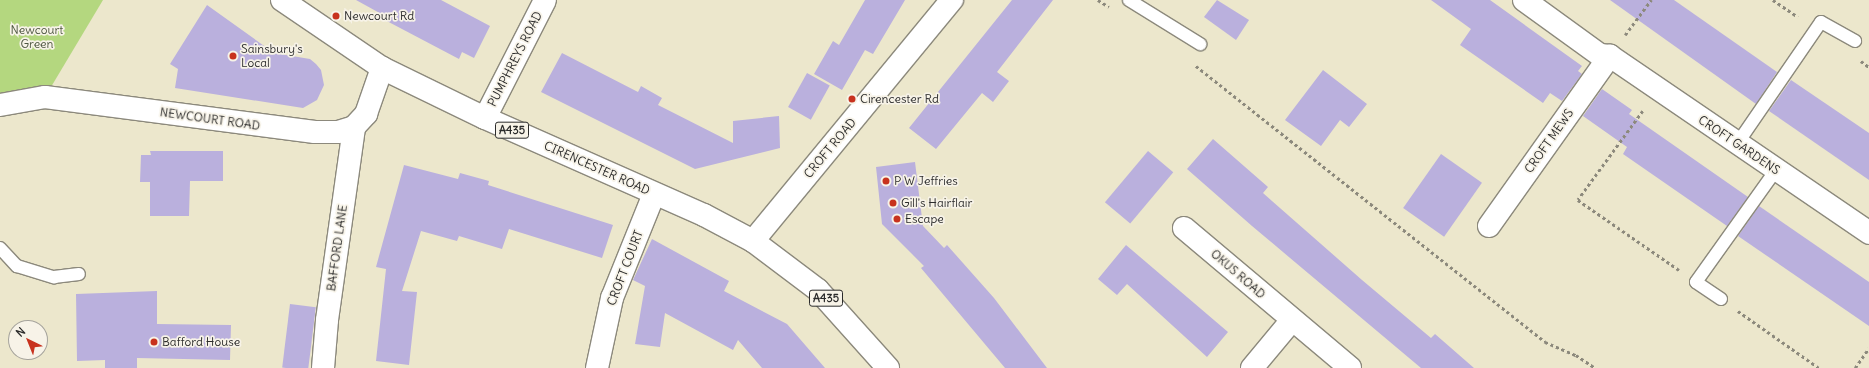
<!DOCTYPE html>
<style>
body{margin:0}
#map{position:relative;width:1869px;height:368px;overflow:hidden;background:#ece7cc;font-family:Delius,sans-serif}
div>[style]{position:absolute}
[style*='--x']{left:calc(var(--x)*1px);top:calc(var(--y)*1px);width:calc(var(--w)*1px);rotate:calc(var(--a)*1deg)}
.green>*{inset:0;background:#b4d77f}
.building>*{inset:0;background:#bab0dd;transform-origin:0 0}
.path>*{height:2.5px;margin-top:-1.25px;transform-origin:0;background:repeating-linear-gradient(90deg,#8c897c 0 3px,transparent 0 6px)}
.roads{filter:drop-shadow(1px 0 #8c897c) drop-shadow(-1px 0 #8c897c) drop-shadow(0 1px #8c897c) drop-shadow(0 -1px #8c897c)}
.lane>*{height:12px;margin:-6px;padding:0 6px;transform-origin:6px;border-radius:6px;background:#fff}
.street>*{height:22px;margin:-11px;padding:0 11px;transform-origin:11px;border-radius:11px;background:#fff}
.primary>*{height:22px;margin:-11px;padding:0 11px;transform-origin:11px;border-radius:11px;background:#fff}
.dots>*{width:11px;height:11px;translate:-50% -50%;box-sizing:border-box;border:2px solid #f7f3e8;border-radius:50%}
span{translate:-50% -50%;white-space:nowrap;text-align:center;line-height:1.15;-webkit-text-stroke:3.5px #f7f3e8;paint-order:stroke}
.shield-label span{padding:1px 3px;background:#f7f3e8;border:1px solid;border-radius:3px;-webkit-text-stroke-width:0}
.shield-label{font-size:11px;color:#2b2b2b;font-weight:700}
.poi-label{font-size:12px;color:#2b2b2b}
.left{translate:0 -50%;text-align:left}
.park-label{font-size:12px;color:#4d5640}
.street-label{font-size:12px;color:#2b2b2b}
.north{position:absolute;left:8px;top:320px;width:40px;height:40px;box-sizing:border-box;background:#f7f3e8;border:1px solid #a5a39c;border-radius:50%;rotate:317deg;font-size:11px;font-weight:700;line-height:16px;text-align:center;color:#2b2b2b}
.north::after{content:'';display:block;margin:auto;width:14px;height:18px;background:#c8321e;clip-path:polygon(50% 0,100% 100%,50% 72%,0 100%)}
</style>
<div id="map">
<div class="green">
<div style="clip-path:polygon(0 0,103px 0,45px 97px,0 105px)"></div>
</div>
<div class="building">
<div style="clip-path:polygon(356px 0,441px 0,490px 26px,474px 58px,462px 52px,459px 59px,383px 19px,385px 16px)"></div>
<div style="clip-path:polygon(865px 0,905px 0,873px 54px,865px 50px,842px 90px,814px 74px,833px 41px,839px 45px)"></div>
<div style="clip-path:polygon(1012px 0,1053px 0,997px 72px,1009px 81px,993px 102px,982px 93px,936px 149px,909px 128px)"></div>
<div style="clip-path:polygon(1217px 0,1249px 20px,1236px 40px,1204px 17px)"></div>
<div style="clip-path:polygon(1431px 0,1490px 0,1582px 66px,1578px 71px,1582px 74px,1562px 101px,1550px 93px,1543px 103px,1460px 45px,1471px 29px)"></div>
<div style="clip-path:polygon(1610px 0,1674px 0,1777px 72px,1756px 104px)"></div>
<div style="clip-path:polygon(207px 5px,274px 53px,310px 59px,316px 64px,321px 70px,324px 85px,317px 100px,303px 108px,175px 88px,178px 69px,170px 64px)"></div>
<div style="clip-path:polygon(562px 53px,638px 92px,641px 86px,662px 98px,658px 105px,733px 143px,733px 121px,779px 116px,780px 148px,695px 169px,541px 92px)"></div>
<div style="clip-path:polygon(1323px 70px,1367px 104px,1349px 127px,1340px 120px,1321px 146px,1285px 120px)"></div>
<div style="left:807px;top:73px;width:26px;height:39px;rotate:29deg"></div>
<div style="clip-path:polygon(1791px 80px,1869px 133px,1869px 180px,1769px 111px)"></div>
<div style="clip-path:polygon(1602px 89px,1632px 110px,1629px 114px,1748px 197px,1727px 226px,1623px 154px,1627px 147px,1583px 116px)"></div>
<div style="clip-path:polygon(1213px 139px,1268px 187px,1263px 193px,1362px 280px,1431px 338px,1435px 334px,1474px 368px,1421px 368px,1252px 226px,1187px 169px)"></div>
<div style="clip-path:polygon(150px 151px,223px 151px,223px 181px,190px 181px,189px 216px,150px 216px,150px 182px,140px 182px,141px 155px,151px 155px)"></div>
<div style="left:1148px;top:151px;width:33px;height:67px;rotate:40deg"></div>
<div style="left:1441px;top:154px;width:50px;height:66px;rotate:35deg"></div>
<div style="clip-path:polygon(915px 162px,923px 226px,944px 248px,947px 245px,994px 298px,1047px 368px,1005px 368px,921px 268px,924px 266px,882px 224px,876px 167px)"></div>
<div style="clip-path:polygon(404px 165px,458px 179px,460px 173px,489px 181px,488px 185px,613px 225px,602px 258px,509px 229px,502px 249px,459px 236px,457px 241px,421px 231px,402px 291px,417px 292px,409px 365px,376px 361px,386px 269px,376px 267px)"></div>
<div style="clip-path:polygon(1759px 206px,1869px 282px,1869px 326px,1738px 236px)"></div>
<div style="clip-path:polygon(652px 239px,729px 281px,724px 291px,787px 324px,825px 368px,762px 368px,738px 340px,733px 350px,665px 313px,660px 347px,635px 344px,645px 286px,633px 280px)"></div>
<div style="clip-path:polygon(1126px 245px,1228px 332px,1207px 357px,1127px 284px,1117px 295px,1098px 279px)"></div>
<div style="clip-path:polygon(157px 291px,157px 324px,231px 325px,230px 360px,137px 358px,137px 368px,105px 368px,105px 360px,77px 361px,76px 294px)"></div>
<div style="left:290px;top:304px;width:26px;height:64px;rotate:7deg"></div>
</div>
<div class="path">
<div style="--x:1098;--y:0;--w:13;--a:32"></div>
<div style="--x:1773;--y:0;--w:30;--a:34"></div>
<div style="--x:1625;--y:35;--w:44;--a:-53.4"></div>
<div style="--x:1861;--y:61;--w:10;--a:37"></div>
<div style="--x:1196;--y:66;--w:445;--a:38.3"></div>
<div style="--x:1545;--y:342;--w:34;--a:23"></div>
<div style="--x:1576;--y:355;--w:23;--a:34"></div>
<div style="--x:1643;--y:111;--w:110;--a:126.1"></div>
<div style="--x:1578;--y:200;--w:123;--a:34.7"></div>
<div style="--x:1738;--y:311;--w:99;--a:35.1"></div>
<div style="--x:1855;--y:368;--w:24;--a:-55"></div>
</div>
<div class="roads">
<div class="lane">
<div style="--x:1129;--y:0;--w:84;--a:31.8"></div>
<div style="--x:1737;--y:144;--w:148;--a:-55.5"></div>
<div style="--x:1821;--y:22;--w:39;--a:29"></div>
<div style="--x:0;--y:248;--w:25;--a:47"></div>
<div style="--x:17;--y:266;--w:39;--a:17"></div>
<div style="--x:54;--y:277;--w:25;--a:-7"></div>
<div style="--x:1721;--y:299;--w:30;--a:-146"></div>
<div style="--x:1696;--y:282;--w:138;--a:-54.5"></div>
</div>
<div class="street">
<div style="--x:1524;--y:0;--w:94;--a:35.9"></div>
<div style="--x:1600;--y:55;--w:10;--a:6"></div>
<div style="--x:1610;--y:56;--w:314;--a:34.3"></div>
<div style="--x:0;--y:105;--w:46;--a:-10.1"></div>
<div style="--x:45;--y:97;--w:272;--a:7.4"></div>
<div style="--x:315;--y:132;--w:23;--a:0"></div>
<div style="--x:338;--y:132;--w:17;--a:-17"></div>
<div style="--x:354;--y:127;--w:18;--a:-47"></div>
<div style="--x:366;--y:114;--w:49;--a:-70.8"></div>
<div style="--x:485;--y:118;--w:132;--a:-63"></div>
<div style="--x:1489;--y:226;--w:209;--a:-54.6"></div>
<div style="--x:1184;--y:228;--w:217;--a:40.1"></div>
<div style="--x:753;--y:241;--w:313;--a:-50.5"></div>
<div style="--x:323;--y:368;--w:48;--a:-85.2"></div>
<div style="--x:327;--y:320;--w:195;--a:-82"></div>
<div style="--x:597;--y:368;--w:72;--a:-77.9"></div>
<div style="--x:612;--y:298;--w:112;--a:-68"></div>
<div style="--x:1252;--y:368;--w:62;--a:-50.2"></div>
</div>
<div class="primary">
<div style="--x:282;--y:0;--w:121;--a:34.2"></div>
<div style="--x:382;--y:68;--w:114;--a:25.9"></div>
<div style="--x:485;--y:118;--w:240;--a:23.9"></div>
<div style="--x:704;--y:215;--w:55;--a:28"></div>
<div style="--x:753;--y:241;--w:81;--a:37"></div>
<div style="--x:818;--y:290;--w:105;--a:48.1"></div>
</div>
</div>
<div class="dots">
<div style="left:336px;top:16px;background:#c8321e"></div>
<div style="left:233px;top:56px;background:#c8321e"></div>
<div style="left:852px;top:99px;background:#c8321e"></div>
<div style="left:886px;top:181px;background:#c8321e"></div>
<div style="left:893px;top:203px;background:#c8321e"></div>
<div style="left:897px;top:219px;background:#c8321e"></div>
<div style="left:154px;top:342px;background:#c8321e"></div>
</div>
<div class="shield-label">
<span style="left:512px;top:130px">A435</span>
<span style="left:826px;top:298px">A435</span>
</div>
<div class="poi-label">
<span class="left" style="left:344px;top:16px">Newcourt Rd</span>
<span class="left" style="left:241px;top:56px">Sainsbury's<br>Local</span>
<span class="left" style="left:860px;top:99px">Cirencester Rd</span>
<span class="left" style="left:894px;top:181px">P W Jeffries</span>
<span class="left" style="left:901px;top:203px">Gill's Hairflair</span>
<span class="left" style="left:905px;top:219px">Escape</span>
<span class="left" style="left:162px;top:342px">Bafford House</span>
</div>
<div class="park-label">
<span style="left:37px;top:37px">Newcourt<br>Green</span>
</div>
<div class="street-label">
<span style="left:515px;top:59px;rotate:-63deg">PUMPHREYS ROAD</span>
<span style="left:210px;top:119px;rotate:8deg">NEWCOURT ROAD</span>
<span style="left:1549px;top:141px;rotate:-55deg">CROFT MEWS</span>
<span style="left:1739px;top:145px;rotate:34deg">CROFT GARDENS</span>
<span style="left:830px;top:148px;rotate:-50deg">CROFT ROAD</span>
<span style="left:597px;top:168px;rotate:24deg">CIRENCESTER ROAD</span>
<span style="left:337px;top:248px;rotate:-82deg">BAFFORD LANE</span>
<span style="left:625px;top:268px;rotate:-69deg">CROFT COURT</span>
<span style="left:1238px;top:274px;rotate:41deg">OKUS ROAD</span>
</div>
<div class="north">N</div>
</div>
